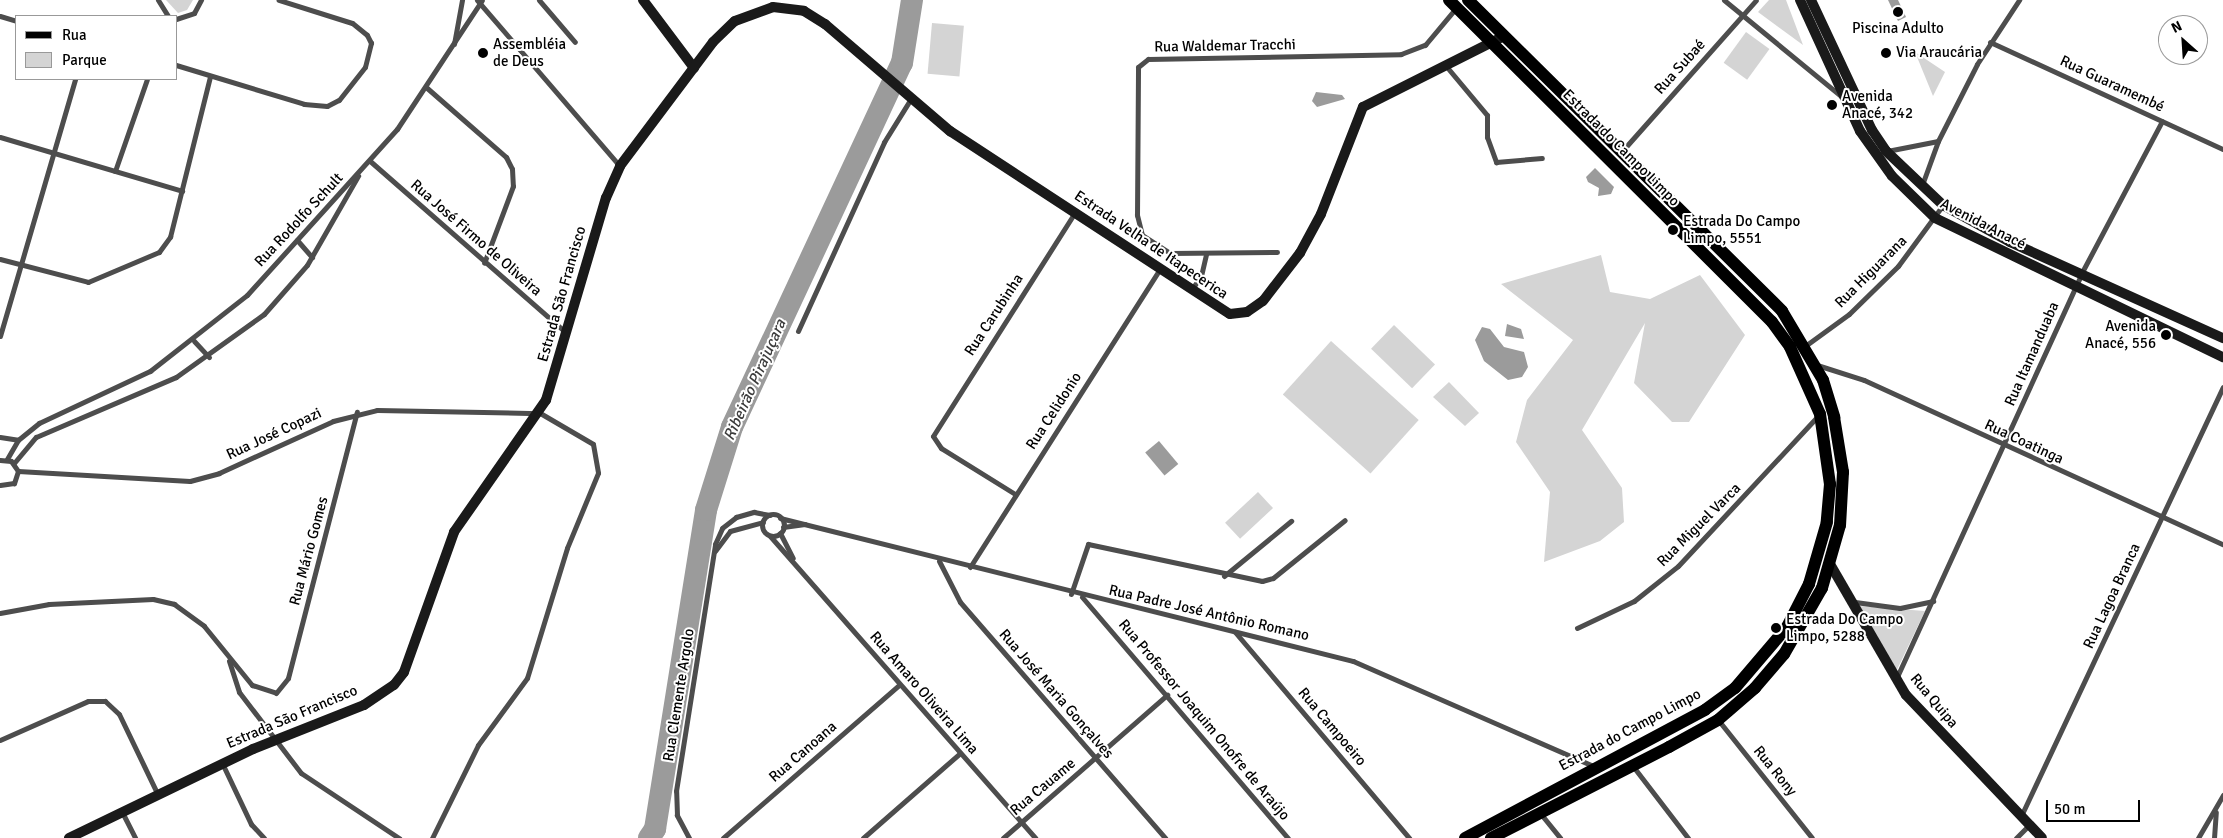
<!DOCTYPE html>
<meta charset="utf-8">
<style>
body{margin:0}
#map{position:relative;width:2223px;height:838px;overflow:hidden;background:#fff;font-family:Signika,sans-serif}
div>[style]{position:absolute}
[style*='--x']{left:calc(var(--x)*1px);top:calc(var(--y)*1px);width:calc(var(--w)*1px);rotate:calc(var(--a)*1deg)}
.green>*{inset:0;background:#d4d4d4;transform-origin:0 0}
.water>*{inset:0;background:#9b9b9b;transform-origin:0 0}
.river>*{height:22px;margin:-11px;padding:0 11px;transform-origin:11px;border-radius:11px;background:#9b9b9b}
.street>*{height:5px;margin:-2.5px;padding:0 2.5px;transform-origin:2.5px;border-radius:2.5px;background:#4d4d4d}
.street>.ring{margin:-2.5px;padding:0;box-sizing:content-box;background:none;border:5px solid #4d4d4d;border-radius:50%}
.secondary>*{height:10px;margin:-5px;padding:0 5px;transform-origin:5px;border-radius:5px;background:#1a1a1a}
.primary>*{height:12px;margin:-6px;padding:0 6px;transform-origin:6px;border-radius:6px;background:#000}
.dots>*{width:14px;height:14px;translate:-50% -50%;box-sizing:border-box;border:2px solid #fff;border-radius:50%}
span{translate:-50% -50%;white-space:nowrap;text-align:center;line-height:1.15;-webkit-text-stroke:4px #fff;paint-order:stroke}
.poi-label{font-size:15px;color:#000}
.left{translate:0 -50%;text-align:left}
.right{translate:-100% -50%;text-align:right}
.street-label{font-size:15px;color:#000}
.water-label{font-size:16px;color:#3c3c3c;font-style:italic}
.legend{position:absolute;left:15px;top:15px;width:162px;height:65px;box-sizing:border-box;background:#fff;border:1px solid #999;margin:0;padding:6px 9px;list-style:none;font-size:15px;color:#000}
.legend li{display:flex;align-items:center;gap:10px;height:25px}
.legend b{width:25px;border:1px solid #999}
.north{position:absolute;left:2158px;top:15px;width:50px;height:50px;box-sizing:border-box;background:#fff;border:1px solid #999;border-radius:50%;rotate:334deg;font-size:14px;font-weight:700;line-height:20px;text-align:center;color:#000}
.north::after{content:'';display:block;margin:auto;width:18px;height:22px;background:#000;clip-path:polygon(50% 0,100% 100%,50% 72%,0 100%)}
.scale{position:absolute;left:2046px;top:800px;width:94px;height:22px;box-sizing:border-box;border:2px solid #000;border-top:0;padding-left:6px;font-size:15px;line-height:18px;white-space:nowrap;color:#000;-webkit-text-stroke:4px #fff;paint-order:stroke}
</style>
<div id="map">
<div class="green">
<div style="clip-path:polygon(166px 0,193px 0,187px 10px,178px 13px)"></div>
<div style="clip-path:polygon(1769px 0,1786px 0,1803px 45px,1758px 12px)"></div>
<div style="left:932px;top:23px;width:32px;height:51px;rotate:5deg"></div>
<div style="left:1746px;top:32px;width:29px;height:38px;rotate:36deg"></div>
<div style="clip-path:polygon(1915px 52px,1945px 72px,1933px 96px)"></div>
<div style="clip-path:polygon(1601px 255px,1610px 292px,1650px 299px,1700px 275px,1745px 335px,1689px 422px,1672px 422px,1634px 383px,1645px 323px,1582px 430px,1622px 488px,1624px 522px,1600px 541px,1544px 562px,1550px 492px,1516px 442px,1527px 400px,1573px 340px,1501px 284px)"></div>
<div style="left:1394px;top:325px;width:57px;height:33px;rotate:44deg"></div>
<div style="left:1331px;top:341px;width:118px;height:72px;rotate:42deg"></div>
<div style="clip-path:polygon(1449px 382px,1479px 413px,1465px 426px,1433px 397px)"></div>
<div style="left:1258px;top:492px;width:22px;height:45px;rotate:47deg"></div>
<div style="clip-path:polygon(1859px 606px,1925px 611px,1895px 674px)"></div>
</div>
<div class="water">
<div style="clip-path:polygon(1888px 0,1898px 0,1906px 17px,1898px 21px)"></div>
<div style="clip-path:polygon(1316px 92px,1342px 95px,1345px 99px,1317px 107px,1312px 101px)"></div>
<div style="clip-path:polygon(1595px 168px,1614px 187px,1611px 194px,1598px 196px,1599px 188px,1588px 182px,1586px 177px)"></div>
<div style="clip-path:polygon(1507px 324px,1521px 329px,1524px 339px,1505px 336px)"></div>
<div style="clip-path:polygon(1482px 327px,1490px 329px,1504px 347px,1524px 352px,1528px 367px,1522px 377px,1508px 380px,1484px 361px,1475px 340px)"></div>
<div style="left:1159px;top:441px;width:30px;height:18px;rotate:50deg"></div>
</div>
<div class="river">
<div style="--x:649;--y:838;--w:11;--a:-56"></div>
<div style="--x:655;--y:829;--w:323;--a:-80.9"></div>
<div style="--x:706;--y:510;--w:87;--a:-72.6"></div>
<div style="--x:732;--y:427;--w:402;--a:-65"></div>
<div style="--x:902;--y:63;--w:64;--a:-81"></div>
</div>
<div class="street">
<div style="--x:158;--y:0;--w:19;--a:58"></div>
<div style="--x:477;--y:0;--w:219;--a:49.3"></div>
<div style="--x:539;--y:0;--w:55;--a:49.4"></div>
<div style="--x:1724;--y:0;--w:153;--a:39.4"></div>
<div style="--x:0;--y:16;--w:17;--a:17"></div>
<div style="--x:176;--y:19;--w:19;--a:-18"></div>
<div style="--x:194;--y:13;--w:15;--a:-62"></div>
<div style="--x:1990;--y:42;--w:256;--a:24.7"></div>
<div style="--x:454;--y:44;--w:45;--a:-79.7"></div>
<div style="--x:176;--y:65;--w:134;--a:16.9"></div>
<div style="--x:304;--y:104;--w:23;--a:5"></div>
<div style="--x:327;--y:106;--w:13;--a:-27"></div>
<div style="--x:339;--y:100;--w:42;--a:-51.8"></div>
<div style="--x:365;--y:67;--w:25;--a:-76"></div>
<div style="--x:371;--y:43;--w:9;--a:-117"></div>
<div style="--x:367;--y:35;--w:19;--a:-141"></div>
<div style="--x:352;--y:23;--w:77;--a:-162.5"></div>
<div style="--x:1446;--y:66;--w:64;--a:50.1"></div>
<div style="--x:1487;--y:115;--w:22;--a:90"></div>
<div style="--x:1487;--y:137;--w:27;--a:70"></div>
<div style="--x:1496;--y:162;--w:46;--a:-5"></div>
<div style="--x:427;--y:88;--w:105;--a:41.1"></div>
<div style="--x:506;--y:157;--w:13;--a:63"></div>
<div style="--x:512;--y:169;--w:17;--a:87"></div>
<div style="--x:513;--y:186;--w:82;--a:110.6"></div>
<div style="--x:0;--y:137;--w:190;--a:16.5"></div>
<div style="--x:1623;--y:150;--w:200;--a:-48.4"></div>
<div style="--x:1887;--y:151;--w:52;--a:-11.1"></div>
<div style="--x:370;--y:161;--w:259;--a:41.2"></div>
<div style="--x:115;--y:171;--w:97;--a:-70.8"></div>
<div style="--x:1922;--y:185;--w:47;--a:-70"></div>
<div style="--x:1938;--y:141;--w:86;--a:-63.1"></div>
<div style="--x:1977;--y:64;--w:77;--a:-56.7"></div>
<div style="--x:297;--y:240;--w:23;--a:49"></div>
<div style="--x:1277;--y:252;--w:107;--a:179.5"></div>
<div style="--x:1170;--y:253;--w:33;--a:-147"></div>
<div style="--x:1142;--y:235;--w:21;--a:-104"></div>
<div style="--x:1137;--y:215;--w:148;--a:-89.6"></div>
<div style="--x:1138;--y:67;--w:13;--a:-39"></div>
<div style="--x:1148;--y:59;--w:253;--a:-1.1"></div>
<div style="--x:1401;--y:54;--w:26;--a:-21"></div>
<div style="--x:1425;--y:45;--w:48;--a:-50"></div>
<div style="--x:0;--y:259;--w:91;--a:14.6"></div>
<div style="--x:88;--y:282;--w:77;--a:-22.9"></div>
<div style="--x:159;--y:252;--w:19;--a:-54"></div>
<div style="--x:170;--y:237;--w:165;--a:-76"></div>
<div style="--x:1191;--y:290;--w:17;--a:-54"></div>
<div style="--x:1201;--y:276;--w:23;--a:-77"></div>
<div style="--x:798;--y:331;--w:208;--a:-65.5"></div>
<div style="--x:884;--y:142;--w:49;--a:-58.2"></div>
<div style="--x:0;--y:336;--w:268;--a:-73.7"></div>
<div style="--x:194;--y:341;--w:22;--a:47"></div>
<div style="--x:1805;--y:346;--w:54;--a:-36"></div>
<div style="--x:1849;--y:314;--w:69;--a:-44.4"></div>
<div style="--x:1898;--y:266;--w:76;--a:-53.6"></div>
<div style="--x:1817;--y:365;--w:49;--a:17.7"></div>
<div style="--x:1864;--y:380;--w:395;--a:24.6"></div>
<div style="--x:0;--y:437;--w:18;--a:9"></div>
<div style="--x:7;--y:459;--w:22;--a:-60"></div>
<div style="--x:18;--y:440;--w:27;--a:-39"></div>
<div style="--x:39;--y:423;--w:123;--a:-25.1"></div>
<div style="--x:150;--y:371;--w:123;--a:-38.1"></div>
<div style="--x:247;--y:295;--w:224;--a:-47.9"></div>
<div style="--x:397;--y:129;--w:154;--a:-56.6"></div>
<div style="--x:0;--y:460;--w:11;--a:5"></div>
<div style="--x:11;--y:461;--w:12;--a:55"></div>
<div style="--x:18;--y:471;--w:13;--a:108"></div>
<div style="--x:14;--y:483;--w:14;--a:172"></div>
<div style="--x:14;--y:463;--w:34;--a:-50"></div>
<div style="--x:36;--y:437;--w:152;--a:-23.2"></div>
<div style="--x:176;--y:377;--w:108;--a:-35.6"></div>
<div style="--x:264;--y:314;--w:65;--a:-48.7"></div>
<div style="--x:307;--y:265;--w:103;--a:-60.2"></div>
<div style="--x:18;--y:471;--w:172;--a:3.3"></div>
<div style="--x:190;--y:481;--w:30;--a:-15"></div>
<div style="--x:219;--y:473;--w:125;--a:-24.5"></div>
<div style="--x:333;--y:421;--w:45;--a:-14"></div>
<div style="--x:377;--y:410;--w:163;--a:1.1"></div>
<div style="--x:540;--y:413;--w:61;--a:30.3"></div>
<div style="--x:593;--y:444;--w:29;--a:80"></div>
<div style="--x:598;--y:473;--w:81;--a:112.5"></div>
<div style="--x:567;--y:548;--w:136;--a:107.1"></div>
<div style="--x:527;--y:678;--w:83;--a:126.2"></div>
<div style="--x:478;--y:745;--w:104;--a:116.3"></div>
<div style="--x:1015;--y:494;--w:87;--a:-148.1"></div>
<div style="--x:941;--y:448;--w:14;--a:-124"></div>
<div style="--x:933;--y:436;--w:265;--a:-57.6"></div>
<div class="ring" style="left:762px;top:514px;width:17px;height:17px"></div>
<div style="--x:780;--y:518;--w:591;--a:14.01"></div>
<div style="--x:1353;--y:661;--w:262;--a:23.6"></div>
<div style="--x:783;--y:527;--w:22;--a:-8"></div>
<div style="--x:780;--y:533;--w:28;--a:63"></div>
<div style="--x:770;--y:536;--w:402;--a:48.7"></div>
<div style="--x:715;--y:551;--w:25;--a:-53"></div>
<div style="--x:730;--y:531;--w:34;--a:-15"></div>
<div style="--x:939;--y:561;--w:46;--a:62.9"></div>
<div style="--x:960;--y:602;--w:313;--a:49"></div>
<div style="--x:970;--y:567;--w:352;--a:-57.5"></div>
<div style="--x:1224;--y:576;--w:87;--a:-39.4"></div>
<div style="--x:1071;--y:594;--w:53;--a:-71.2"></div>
<div style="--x:1088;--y:544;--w:178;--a:12"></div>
<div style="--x:1262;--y:581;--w:11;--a:-15"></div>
<div style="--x:1273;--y:578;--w:92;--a:-38.9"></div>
<div style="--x:1082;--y:597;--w:317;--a:49.5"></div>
<div style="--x:1855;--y:602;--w:45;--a:7.6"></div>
<div style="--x:1900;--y:608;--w:34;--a:-12"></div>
<div style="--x:0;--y:613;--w:50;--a:-10.4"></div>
<div style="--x:49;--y:604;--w:104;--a:-2.8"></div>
<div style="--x:153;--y:599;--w:22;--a:13"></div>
<div style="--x:174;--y:604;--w:37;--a:36"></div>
<div style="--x:204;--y:626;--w:76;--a:50.9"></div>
<div style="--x:252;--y:685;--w:25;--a:18"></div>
<div style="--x:276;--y:693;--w:19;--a:-51"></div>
<div style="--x:288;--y:678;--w:275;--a:-75.5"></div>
<div style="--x:1577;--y:628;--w:63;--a:-25.3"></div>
<div style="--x:1634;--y:601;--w:56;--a:-38.5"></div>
<div style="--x:1678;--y:566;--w:205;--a:-47"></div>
<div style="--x:1235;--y:632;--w:270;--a:49.8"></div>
<div style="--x:229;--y:661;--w:33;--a:72"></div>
<div style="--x:239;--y:692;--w:102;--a:52.6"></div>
<div style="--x:301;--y:773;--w:118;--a:33.6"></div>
<div style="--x:1896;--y:679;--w:445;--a:-65.4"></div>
<div style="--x:2081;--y:274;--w:173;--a:-62.1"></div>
<div style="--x:1719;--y:721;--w:149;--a:51.5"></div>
<div style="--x:0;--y:740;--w:96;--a:-23.9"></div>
<div style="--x:88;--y:701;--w:17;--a:0"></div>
<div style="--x:105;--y:701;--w:19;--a:43"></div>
<div style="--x:119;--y:714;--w:90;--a:64.3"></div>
<div style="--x:222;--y:763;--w:68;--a:64.6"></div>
<div style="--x:251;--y:824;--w:19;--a:47"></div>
<div style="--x:1632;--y:765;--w:92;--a:52.5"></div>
<div style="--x:122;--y:812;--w:29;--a:63"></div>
<div style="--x:1540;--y:813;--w:32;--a:51"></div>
<div style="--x:2021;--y:816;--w:474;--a:-64.8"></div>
<div style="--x:689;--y:838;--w:26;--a:-118"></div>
<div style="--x:677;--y:815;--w:24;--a:-92"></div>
<div style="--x:676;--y:791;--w:250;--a:-81"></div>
<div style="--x:715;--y:544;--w:17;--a:-66"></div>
<div style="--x:722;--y:528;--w:18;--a:-38"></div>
<div style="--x:736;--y:517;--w:19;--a:-16"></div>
<div style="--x:754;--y:512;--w:16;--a:11"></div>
<div style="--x:723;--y:838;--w:233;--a:-41"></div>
<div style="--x:863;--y:838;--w:129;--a:-41.2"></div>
<div style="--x:1003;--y:838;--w:218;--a:-41.1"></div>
<div style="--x:2016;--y:838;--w:18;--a:-45"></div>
<div style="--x:2198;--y:838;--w:50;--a:-59.8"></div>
<div style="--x:2214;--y:838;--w:26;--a:-86"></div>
</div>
<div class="secondary">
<div style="--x:643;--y:0;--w:85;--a:53.1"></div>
<div style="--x:1800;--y:0;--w:144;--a:65.4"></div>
<div style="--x:1860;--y:131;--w:55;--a:54.6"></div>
<div style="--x:1892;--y:176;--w:60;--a:44.3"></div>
<div style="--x:1935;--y:218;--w:320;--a:25.8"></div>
<div style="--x:1811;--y:0;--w:144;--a:64.9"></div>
<div style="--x:1872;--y:130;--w:25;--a:56"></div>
<div style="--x:1886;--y:151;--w:79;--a:43.5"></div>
<div style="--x:1943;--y:205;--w:77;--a:28.9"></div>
<div style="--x:2010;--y:242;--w:234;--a:24.3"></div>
<div style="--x:1830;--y:564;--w:151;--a:59.9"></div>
<div style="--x:1906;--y:695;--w:197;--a:46.4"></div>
<div style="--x:69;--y:838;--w:204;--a:-25.8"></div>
<div style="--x:253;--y:749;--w:119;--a:-21.6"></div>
<div style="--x:364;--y:705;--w:36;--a:-34"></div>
<div style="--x:394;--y:685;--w:16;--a:-52"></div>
<div style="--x:404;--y:672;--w:149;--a:-70.3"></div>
<div style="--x:454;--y:532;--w:161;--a:-55.1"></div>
<div style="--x:546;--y:400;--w:211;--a:-73.5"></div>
<div style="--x:606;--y:198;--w:35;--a:-66"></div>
<div style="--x:620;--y:166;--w:155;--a:-53.1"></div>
<div style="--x:713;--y:42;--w:30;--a:-44"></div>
<div style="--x:735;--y:21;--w:40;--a:-20.2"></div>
<div style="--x:773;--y:7;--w:31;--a:7"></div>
<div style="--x:804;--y:11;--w:25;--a:32"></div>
<div style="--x:825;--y:24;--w:165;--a:40.6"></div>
<div style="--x:950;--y:131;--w:334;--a:33.2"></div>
<div style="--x:1230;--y:314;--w:17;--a:-7"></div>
<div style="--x:1247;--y:312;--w:19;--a:-35"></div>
<div style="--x:1263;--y:301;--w:61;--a:-52.4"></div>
<div style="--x:1300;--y:253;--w:44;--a:-61.7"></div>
<div style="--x:1321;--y:214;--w:115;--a:-68.6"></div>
<div style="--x:1363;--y:107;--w:158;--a:-26.7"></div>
</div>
<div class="primary">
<div style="--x:1449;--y:0;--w:456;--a:44.9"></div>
<div style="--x:1772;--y:322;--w:31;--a:54"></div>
<div style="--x:1790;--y:347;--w:73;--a:65.9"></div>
<div style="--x:1820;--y:414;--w:71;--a:81.9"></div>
<div style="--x:1830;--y:484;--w:38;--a:95"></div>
<div style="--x:1827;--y:522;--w:65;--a:106.2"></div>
<div style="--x:1809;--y:584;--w:48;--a:117.1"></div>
<div style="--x:1787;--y:627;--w:80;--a:130.4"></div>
<div style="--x:1735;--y:688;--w:37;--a:144"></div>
<div style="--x:1705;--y:710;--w:272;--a:151.9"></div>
<div style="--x:1468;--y:0;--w:442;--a:44.7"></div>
<div style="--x:1782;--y:311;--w:80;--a:59.3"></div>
<div style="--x:1823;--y:380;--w:39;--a:73"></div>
<div style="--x:1834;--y:417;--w:56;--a:80.7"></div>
<div style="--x:1843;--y:472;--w:53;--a:93.2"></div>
<div style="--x:1840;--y:525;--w:66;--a:105.9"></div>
<div style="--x:1822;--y:588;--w:76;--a:119.9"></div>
<div style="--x:1784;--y:654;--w:45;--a:130.5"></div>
<div style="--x:1755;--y:688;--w:49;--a:139.1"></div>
<div style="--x:1718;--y:720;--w:56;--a:151.1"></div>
<div style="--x:1669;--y:747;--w:200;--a:152.9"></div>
</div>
<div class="dots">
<div style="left:1898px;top:12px;background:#000"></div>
<div style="left:483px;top:53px;background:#000"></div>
<div style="left:1886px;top:53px;background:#000"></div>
<div style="left:1832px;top:105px;background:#000"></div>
<div style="left:1673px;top:230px;background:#000"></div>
<div style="left:2166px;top:335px;background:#000"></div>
<div style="left:1776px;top:628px;background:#000"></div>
</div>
<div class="poi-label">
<span style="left:1898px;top:29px">Piscina Adulto</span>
<span class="left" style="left:493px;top:53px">Assembléia<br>de Deus</span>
<span class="left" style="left:1896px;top:53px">Via Araucária</span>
<span class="left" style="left:1842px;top:105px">Avenida<br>Anacé, 342</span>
<span class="left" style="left:1683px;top:230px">Estrada Do Campo<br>Limpo, 5551</span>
<span class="right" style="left:2156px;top:335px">Avenida<br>Anacé, 556</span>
<span class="left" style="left:1786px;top:628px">Estrada Do Campo<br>Limpo, 5288</span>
</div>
<div class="street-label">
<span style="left:1225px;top:46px;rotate:-1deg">Rua Waldemar Tracchi</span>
<span style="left:1680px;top:67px;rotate:-48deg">Rua Subaé</span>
<span style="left:2112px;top:84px;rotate:25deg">Rua Guaramembé</span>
<span style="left:1621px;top:148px;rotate:45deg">Estrada do Campo Limpo</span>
<span style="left:299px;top:220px;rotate:-47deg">Rua Rodolfo Schult</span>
<span style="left:1983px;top:224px;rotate:27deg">Avenida Anacé</span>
<span style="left:476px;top:238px;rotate:41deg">Rua José Firmo de Oliveira</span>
<span style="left:1151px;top:245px;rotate:34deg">Estrada Velha de Itapecerica</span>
<span style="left:1871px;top:272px;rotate:-45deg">Rua Higuarana</span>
<span style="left:562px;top:294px;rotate:-74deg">Estrada São Francisco</span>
<span style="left:994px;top:315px;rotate:-57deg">Rua Carubinha</span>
<span style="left:2032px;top:354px;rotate:-66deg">Rua Itamanduaba</span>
<span style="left:1054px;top:411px;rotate:-57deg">Rua Celidonio</span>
<span style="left:274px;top:434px;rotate:-25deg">Rua José Copazi</span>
<span style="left:2024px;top:442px;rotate:25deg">Rua Coatinga</span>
<span style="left:1699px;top:525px;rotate:-45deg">Rua Miguel Varca</span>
<span style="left:309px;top:551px;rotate:-75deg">Rua Mário Gomes</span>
<span style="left:2112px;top:596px;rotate:-65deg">Rua Lagoa Branca</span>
<span style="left:1209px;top:613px;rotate:13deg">Rua Padre José Antônio Romano</span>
<span style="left:924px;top:693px;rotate:49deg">Rua Amaro Oliveira Lima</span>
<span style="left:1056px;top:694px;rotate:49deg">Rua José Maria Gonçalves</span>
<span style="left:679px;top:695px;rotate:-81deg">Rua Clemente Argolo</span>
<span style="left:1934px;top:701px;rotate:50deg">Rua Quipa</span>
<span style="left:292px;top:717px;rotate:-23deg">Estrada São Francisco</span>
<span style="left:1204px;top:720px;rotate:50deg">Rua Professor Joaquim Onofre de Araújo</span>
<span style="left:1332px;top:727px;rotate:50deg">Rua Campoeiro</span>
<span style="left:1630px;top:730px;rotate:-28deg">Estrada do Campo Limpo</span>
<span style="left:803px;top:752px;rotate:-41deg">Rua Canoana</span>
<span style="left:1775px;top:771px;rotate:51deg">Rua Rony</span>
<span style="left:1043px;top:787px;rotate:-40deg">Rua Cauame</span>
</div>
<div class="water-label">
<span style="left:755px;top:380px;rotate:-66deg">Ribeirão Pirajuçara</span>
</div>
<ul class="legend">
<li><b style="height:6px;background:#000"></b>Rua</li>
<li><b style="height:14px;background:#d4d4d4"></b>Parque</li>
</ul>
<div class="north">N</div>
<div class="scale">50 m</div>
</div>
